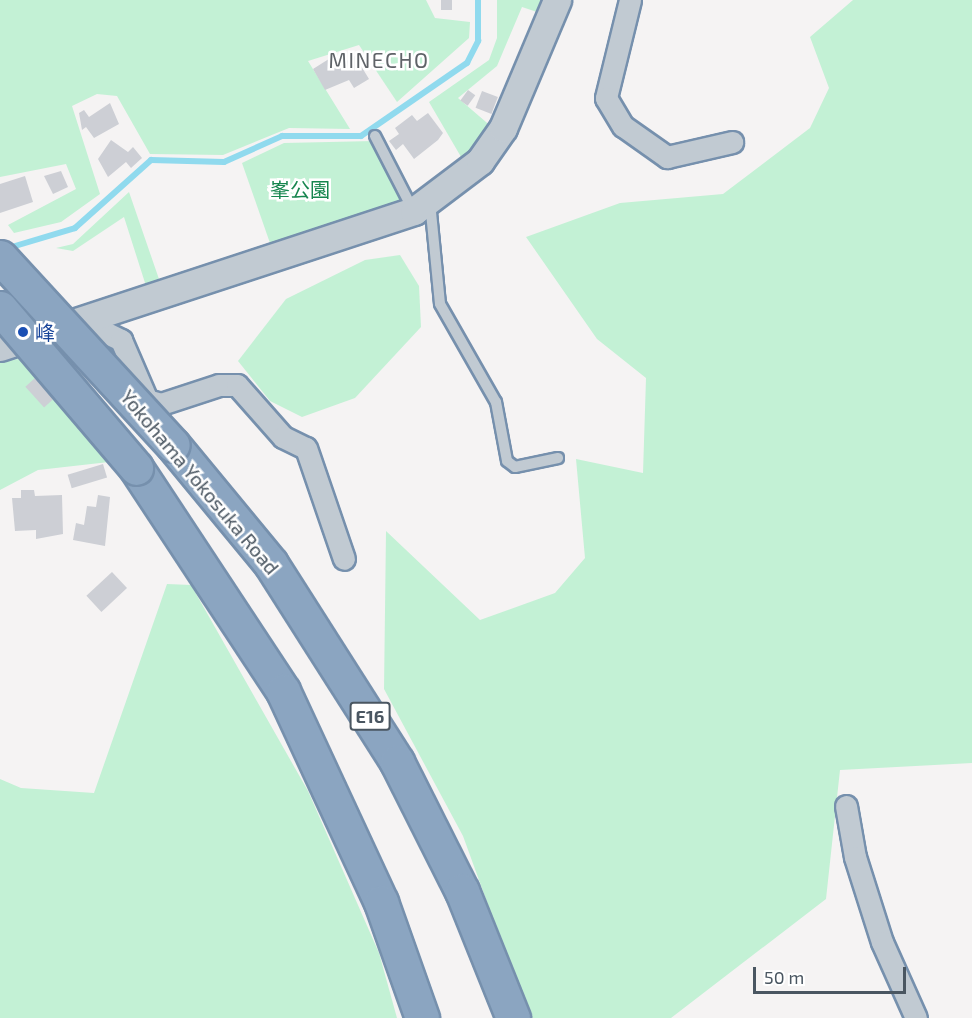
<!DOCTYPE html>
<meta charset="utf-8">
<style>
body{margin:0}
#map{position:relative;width:972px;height:1018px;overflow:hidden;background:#f5f3f3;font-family:"Exo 2","Noto Sans JP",sans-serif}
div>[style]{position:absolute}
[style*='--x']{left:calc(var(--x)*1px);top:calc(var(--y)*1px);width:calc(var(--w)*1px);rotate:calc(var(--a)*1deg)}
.green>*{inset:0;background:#c3f1d5}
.stream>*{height:6px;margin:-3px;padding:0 3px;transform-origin:3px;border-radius:3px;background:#90daee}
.building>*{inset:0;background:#cdcfd5;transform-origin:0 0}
.roads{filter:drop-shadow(2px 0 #7690ad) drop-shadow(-2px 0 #7690ad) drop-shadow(0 2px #7690ad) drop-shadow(0 -2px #7690ad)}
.service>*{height:10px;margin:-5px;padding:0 5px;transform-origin:5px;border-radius:5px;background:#c1cad2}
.minor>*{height:21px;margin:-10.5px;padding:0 10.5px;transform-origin:10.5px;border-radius:10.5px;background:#c1cad2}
.tertiary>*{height:27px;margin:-13.5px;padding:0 13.5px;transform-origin:13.5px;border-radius:13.5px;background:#c1cad2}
.motorway>*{height:33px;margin:-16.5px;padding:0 16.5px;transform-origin:16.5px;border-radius:16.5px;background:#8ba5c1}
.bridges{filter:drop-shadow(2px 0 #7690ad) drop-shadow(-2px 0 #7690ad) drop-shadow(0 2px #7690ad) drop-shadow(0 -2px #7690ad)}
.motorway-bridge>*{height:33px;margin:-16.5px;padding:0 16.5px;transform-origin:16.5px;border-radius:16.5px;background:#8ba5c1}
.dots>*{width:16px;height:16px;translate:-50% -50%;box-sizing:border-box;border:3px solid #fff;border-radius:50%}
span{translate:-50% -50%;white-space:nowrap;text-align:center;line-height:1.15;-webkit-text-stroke:5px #fff;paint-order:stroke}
.shield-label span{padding:2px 4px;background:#fff;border:2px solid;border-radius:4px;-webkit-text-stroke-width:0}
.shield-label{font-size:18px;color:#4a5661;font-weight:700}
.park-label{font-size:20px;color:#17864f}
.transit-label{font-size:20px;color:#164399}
.left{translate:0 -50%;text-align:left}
.street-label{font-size:20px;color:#4a5661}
.neighbourhood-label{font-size:21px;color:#5f6368;letter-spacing:1.5px}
.scale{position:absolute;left:753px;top:967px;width:153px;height:27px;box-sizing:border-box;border:3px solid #4a5661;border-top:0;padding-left:8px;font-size:18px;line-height:21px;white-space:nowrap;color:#4a5661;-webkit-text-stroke:4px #fff;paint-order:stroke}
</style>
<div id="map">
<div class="green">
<div style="clip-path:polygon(0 0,426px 0,435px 18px,470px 22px,469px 38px,397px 102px,359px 45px,308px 61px,350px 129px,289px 128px,223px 155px,150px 154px,117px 96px,97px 94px,72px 106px,100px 194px,61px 222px,14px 233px,8px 225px,76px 189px,66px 164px,0 177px)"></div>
<div style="clip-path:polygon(497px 0,542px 0,537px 12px,522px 7px,497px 66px,458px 98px,493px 128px,464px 162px,429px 102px,489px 60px,497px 38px)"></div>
<div style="clip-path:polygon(853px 0,972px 0,972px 763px,840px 770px,826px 899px,671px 1018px,529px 1018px,463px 836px,384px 689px,386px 531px,480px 620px,555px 593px,585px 558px,576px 459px,643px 473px,646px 378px,597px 339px,526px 237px,620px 203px,723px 194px,810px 128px,829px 88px,810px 37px)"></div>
<div style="clip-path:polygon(374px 141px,405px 203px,271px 246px,242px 163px,284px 143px)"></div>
<div style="clip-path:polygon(129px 192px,160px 282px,146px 286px,124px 217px,73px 251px,56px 248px,73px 244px)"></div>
<div style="clip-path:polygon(400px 255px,419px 286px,421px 327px,355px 398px,302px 417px,270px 401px,238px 361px,286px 299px,365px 260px)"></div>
<div style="clip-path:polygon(19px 359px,109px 462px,38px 470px,0 490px,0 361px)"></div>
<div style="clip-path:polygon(167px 584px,191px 585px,308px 791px,379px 953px,397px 1018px,0 1018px,0 779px,21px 788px,94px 793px)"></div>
</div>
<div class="stream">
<div style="--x:5;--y:249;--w:73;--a:-16.7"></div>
<div style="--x:75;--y:228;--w:102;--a:-41.8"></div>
<div style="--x:151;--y:160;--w:73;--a:1.6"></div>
<div style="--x:224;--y:162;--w:64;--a:-24.1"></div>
<div style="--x:282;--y:136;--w:79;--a:0"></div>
<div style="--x:361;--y:136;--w:129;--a:-34.6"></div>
<div style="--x:467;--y:63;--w:25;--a:-63"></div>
<div style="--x:478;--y:41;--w:41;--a:-90"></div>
</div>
<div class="building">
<div style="left:441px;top:0;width:11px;height:10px"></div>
<div style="clip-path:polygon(355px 56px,369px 79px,354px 88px,349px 80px,325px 90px,313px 69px,332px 57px,338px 66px)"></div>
<div style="left:468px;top:90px;width:9px;height:13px;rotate:36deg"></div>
<div style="left:482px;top:91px;width:17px;height:18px;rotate:21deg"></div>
<div style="clip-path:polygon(110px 103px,119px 124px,94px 138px,86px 127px,82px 130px,79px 113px,84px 110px,89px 117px)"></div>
<div style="clip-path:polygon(428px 113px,443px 133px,438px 140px,414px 159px,403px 144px,396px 150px,389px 141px,399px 134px,395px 128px,412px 115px,417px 121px)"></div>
<div style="clip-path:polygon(111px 140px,128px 152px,133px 147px,142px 158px,131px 168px,126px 162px,108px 177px,98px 159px)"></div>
<div style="clip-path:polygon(61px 171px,68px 187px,53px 194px,44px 176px)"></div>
<div style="clip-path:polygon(25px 176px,33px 202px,0 213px,0 184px)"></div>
<div style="left:35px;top:378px;width:28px;height:13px;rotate:48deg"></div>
<div style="left:103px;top:464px;width:14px;height:37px;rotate:73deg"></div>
<div style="clip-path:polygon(21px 490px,34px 490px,35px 496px,62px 495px,63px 534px,36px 539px,36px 530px,15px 531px,12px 498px,21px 498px)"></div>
<div style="clip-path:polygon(98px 495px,110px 497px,105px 546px,73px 540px,76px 523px,84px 525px,87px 506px,96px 507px)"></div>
<div style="left:112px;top:572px;width:22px;height:35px;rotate:47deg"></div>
</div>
<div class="roads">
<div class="service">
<div style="--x:375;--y:136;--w:83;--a:62.8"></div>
<div style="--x:430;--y:202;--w:102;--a:84.4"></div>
<div style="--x:440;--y:304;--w:113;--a:60.3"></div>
<div style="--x:496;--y:402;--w:60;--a:79.4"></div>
<div style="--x:507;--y:461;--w:10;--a:37"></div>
<div style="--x:515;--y:467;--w:44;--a:-11.8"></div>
</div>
<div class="minor">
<div style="--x:630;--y:0;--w:101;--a:103.8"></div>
<div style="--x:606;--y:98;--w:33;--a:59"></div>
<div style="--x:623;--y:126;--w:54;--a:35.2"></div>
<div style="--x:667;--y:157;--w:67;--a:-13"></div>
<div style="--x:80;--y:320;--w:46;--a:26"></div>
<div style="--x:121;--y:340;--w:65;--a:66.6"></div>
<div style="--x:147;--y:400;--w:15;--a:16"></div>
<div style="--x:161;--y:404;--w:61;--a:-18.1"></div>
<div style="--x:219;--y:385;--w:18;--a:0"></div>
<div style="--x:237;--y:385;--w:69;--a:48.5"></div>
<div style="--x:283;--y:437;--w:25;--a:26"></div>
<div style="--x:306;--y:448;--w:117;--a:71.1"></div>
<div style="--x:846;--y:806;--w:52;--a:80"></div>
<div style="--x:855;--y:857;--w:89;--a:72.4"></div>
<div style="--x:882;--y:942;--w:83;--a:65.9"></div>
</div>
<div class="tertiary">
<div style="--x:0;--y:347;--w:436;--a:-18.2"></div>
<div style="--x:414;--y:211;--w:83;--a:-37.1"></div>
<div style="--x:480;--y:161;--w:40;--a:-55.1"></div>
<div style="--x:503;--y:128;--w:139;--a:-67.1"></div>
</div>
<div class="motorway">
<div style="--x:173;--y:445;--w:154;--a:50.5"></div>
<div style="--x:271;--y:564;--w:235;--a:57.5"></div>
<div style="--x:397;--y:762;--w:144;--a:63.3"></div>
<div style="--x:462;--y:891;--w:137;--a:68.1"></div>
<div style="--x:136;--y:468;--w:267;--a:56.6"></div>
<div style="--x:283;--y:691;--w:233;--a:65.1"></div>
<div style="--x:381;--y:902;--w:123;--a:70.5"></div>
</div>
</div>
<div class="bridges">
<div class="motorway-bridge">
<div style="--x:0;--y:257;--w:255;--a:47.4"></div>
<div style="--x:0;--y:308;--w:210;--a:49.6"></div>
</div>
</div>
<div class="dots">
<div style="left:23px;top:332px;background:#1a4fb4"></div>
</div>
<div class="shield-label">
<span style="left:370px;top:716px">E16</span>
</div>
<div class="park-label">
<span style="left:300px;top:189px">峯公園</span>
</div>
<div class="transit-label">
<span class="left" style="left:35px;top:332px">峰</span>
</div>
<div class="street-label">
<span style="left:200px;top:482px;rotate:50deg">Yokohama Yokosuka Road</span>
</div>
<div class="neighbourhood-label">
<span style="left:379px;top:60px">MINECHO</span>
</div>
<div class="scale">50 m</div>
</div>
